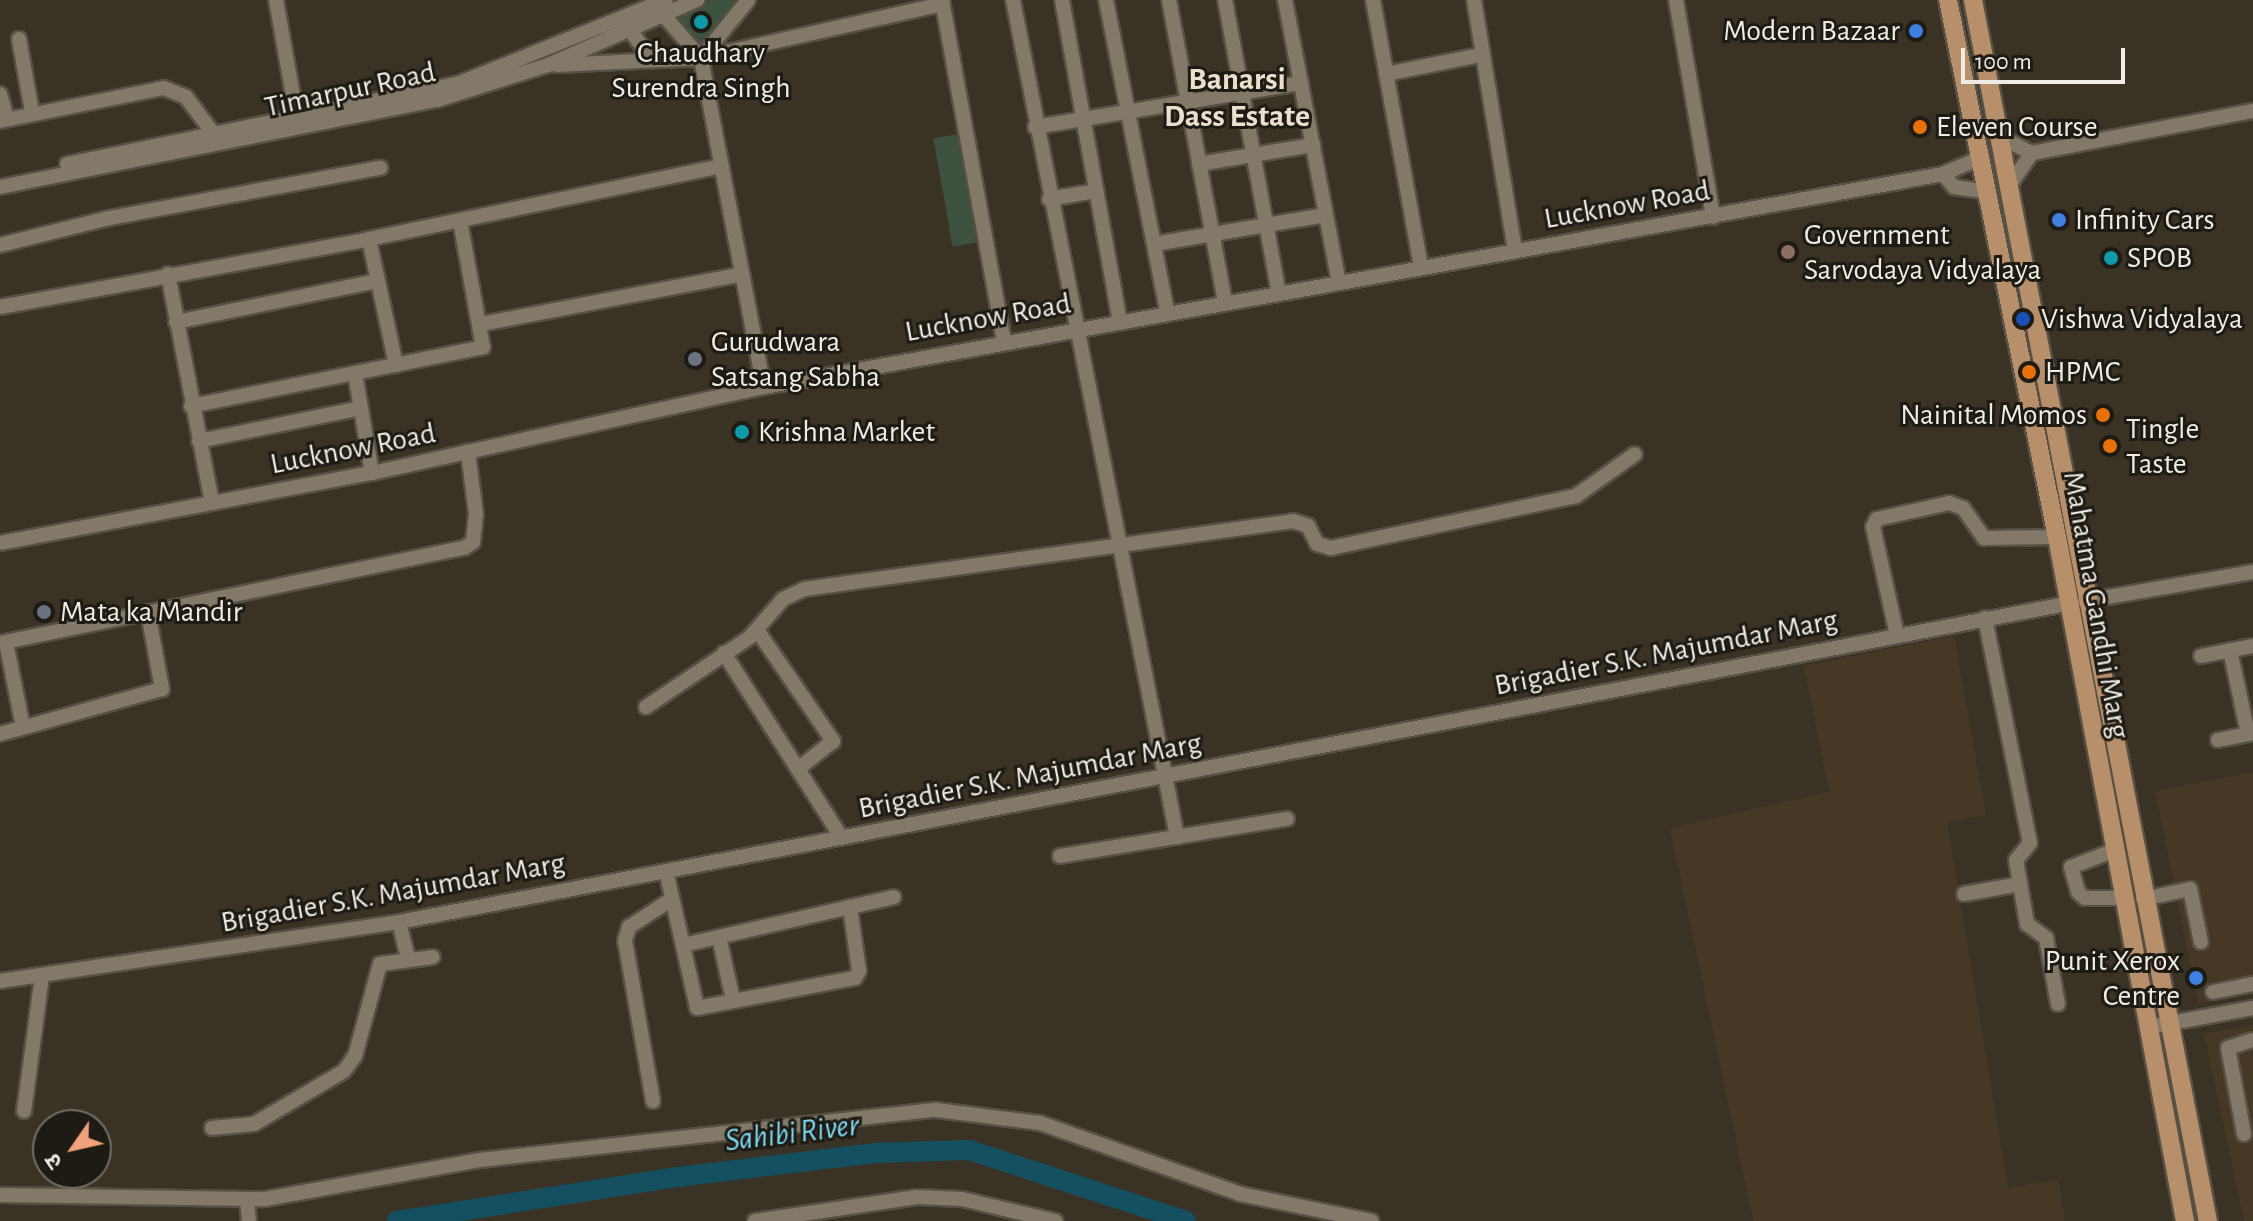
<!DOCTYPE html>
<meta charset="utf-8">
<style>
body{margin:0}
#map{position:relative;width:2253px;height:1221px;overflow:hidden;background:#3a3224;font-family:"Alegreya Sans","Noto Sans Devanagari",sans-serif}
div>[style]{position:absolute}
[style*='--x']{left:calc(var(--x)*1px);top:calc(var(--y)*1px);width:calc(var(--w)*1px);rotate:calc(var(--a)*1deg)}
.built>*{inset:0;background:#453824}
.green>*{inset:0;background:#3d523e;transform-origin:0 0}
.river>*{height:20px;margin:-10px;padding:0 10px;transform-origin:10px;border-radius:10px;background:#14505f}
.roads{filter:drop-shadow(2px 0 #575044) drop-shadow(-2px 0 #575044) drop-shadow(0 2px #575044) drop-shadow(0 -2px #575044)}
.minor>*{height:14px;margin:-7px;padding:0 7px;transform-origin:7px;border-radius:7px;background:#837969}
.major>*{height:18px;margin:-9px;padding:0 9px;transform-origin:9px;border-radius:9px;background:#b88f6b}
.dots>*{width:22px;height:22px;translate:-50% -50%;box-sizing:border-box;border:4px solid #1e1a14;border-radius:50%}
span{translate:-50% -50%;white-space:nowrap;text-align:center;line-height:1.15;-webkit-text-stroke:6px #1e1a14;paint-order:stroke}
.poi-label{font-size:30px;color:#f1ece3}
.right{translate:-100% -50%;text-align:right}
.left{translate:0 -50%;text-align:left}
.street-label{font-size:30px;color:#f1ece3}
.neighbourhood-label{font-size:32px;color:#ebe0ce;font-weight:700}
.water-label{font-size:32px;color:#7bd5ef;font-style:italic}
.north{position:absolute;left:32px;top:1109px;width:80px;height:80px;box-sizing:border-box;background:#1e1a14;border:2px solid #726e67;border-radius:50%;rotate:236deg;font-size:22px;font-weight:700;line-height:32px;text-align:center;color:#f1ece3}
.north::after{content:'';display:block;margin:auto;width:28px;height:36px;background:#f1a27b;clip-path:polygon(50% 0,100% 100%,50% 72%,0 100%)}
.scale{position:absolute;left:1961px;top:48px;width:164px;height:36px;box-sizing:border-box;border:4px solid #f1ece3;border-top:0;padding-left:10px;font-size:24px;line-height:28px;white-space:nowrap;color:#f1ece3;-webkit-text-stroke:6px #1e1a14;paint-order:stroke}
</style>
<div id="map">
<div class="built">
<div style="clip-path:polygon(1954px 636px,1986px 815px,1947px 822px,2008px 1188px,2058px 1180px,2065px 1221px,1753px 1221px,1670px 828px,1829px 792px,1804px 666px)"></div>
<div style="clip-path:polygon(2253px 772px,2253px 993px,2198px 1004px,2155px 791px)"></div>
<div style="clip-path:polygon(2253px 1025px,2253px 1221px,2244px 1221px,2204px 1034px)"></div>
</div>
<div class="green">
<div style="clip-path:polygon(710px 0,742px 0,702px 49px,672px 17px)"></div>
<div style="left:958px;top:134px;width:110px;height:25px;rotate:80deg"></div>
</div>
<div class="river">
<div style="--x:397;--y:1221;--w:283;--a:-8.9"></div>
<div style="--x:677;--y:1177;--w:198;--a:-6.9"></div>
<div style="--x:874;--y:1153;--w:95;--a:-1.8"></div>
<div style="--x:969;--y:1150;--w:228;--a:18.1"></div>
</div>
<div class="roads">
<div class="minor">
<div style="--x:276;--y:0;--w:126;--a:79.9"></div>
<div style="--x:748;--y:0;--w:75;--a:129"></div>
<div style="--x:701;--y:58;--w:335;--a:79.2"></div>
<div style="--x:942;--y:0;--w:348;--a:79.7"></div>
<div style="--x:1013;--y:0;--w:853;--a:78.91"></div>
<div style="--x:1062;--y:0;--w:326;--a:79.8"></div>
<div style="--x:1106;--y:0;--w:318;--a:78.9"></div>
<div style="--x:1169;--y:0;--w:307;--a:79.5"></div>
<div style="--x:1225;--y:0;--w:298;--a:79.6"></div>
<div style="--x:1285;--y:0;--w:287;--a:79.2"></div>
<div style="--x:1373;--y:0;--w:272;--a:79.8"></div>
<div style="--x:1474;--y:0;--w:254;--a:80.7"></div>
<div style="--x:1676;--y:0;--w:220;--a:80.3"></div>
<div style="--x:659;--y:10;--w:64;--a:48.8"></div>
<div style="--x:630;--y:30;--w:37;--a:54"></div>
<div style="--x:19;--y:39;--w:74;--a:79.9"></div>
<div style="--x:557;--y:65;--w:144;--a:-2.8"></div>
<div style="--x:701;--y:58;--w:248;--a:-12.6"></div>
<div style="--x:1386;--y:74;--w:96;--a:-11.4"></div>
<div style="--x:0;--y:94;--w:26;--a:74"></div>
<div style="--x:0;--y:121;--w:167;--a:-11.4"></div>
<div style="--x:164;--y:88;--w:24;--a:22"></div>
<div style="--x:186;--y:97;--w:55;--a:53.1"></div>
<div style="--x:1035;--y:127;--w:270;--a:-9.4"></div>
<div style="--x:2000;--y:137;--w:36;--a:27"></div>
<div style="--x:2032;--y:153;--w:39;--a:125"></div>
<div style="--x:2032;--y:153;--w:225;--a:-10.8"></div>
<div style="--x:67;--y:164;--w:398;--a:-11.6"></div>
<div style="--x:457;--y:84;--w:225;--a:-21.9"></div>
<div style="--x:1199;--y:164;--w:116;--a:-9.5"></div>
<div style="--x:1943;--y:174;--w:17;--a:50"></div>
<div style="--x:1954;--y:187;--w:34;--a:8"></div>
<div style="--x:0;--y:187;--w:446;--a:-11.3"></div>
<div style="--x:437;--y:100;--w:116;--a:-17.5"></div>
<div style="--x:548;--y:65;--w:163;--a:-23.6"></div>
<div style="--x:1049;--y:199;--w:48;--a:-9.7"></div>
<div style="--x:369;--y:239;--w:129;--a:77.9"></div>
<div style="--x:1154;--y:244;--w:174;--a:-9.6"></div>
<div style="--x:0;--y:245;--w:112;--a:-13.9"></div>
<div style="--x:109;--y:218;--w:276;--a:-10.5"></div>
<div style="--x:168;--y:274;--w:233;--a:79.1"></div>
<div style="--x:0;--y:307;--w:375;--a:-10.4"></div>
<div style="--x:369;--y:239;--w:360;--a:-11.7"></div>
<div style="--x:176;--y:322;--w:206;--a:-11.5"></div>
<div style="--x:481;--y:324;--w:266;--a:-10.8"></div>
<div style="--x:355;--y:373;--w:101;--a:80.4"></div>
<div style="--x:191;--y:406;--w:298;--a:-11.4"></div>
<div style="--x:483;--y:347;--w:129;--a:-100.3"></div>
<div style="--x:199;--y:441;--w:165;--a:-11.5"></div>
<div style="--x:0;--y:543;--w:379;--a:-10.7"></div>
<div style="--x:372;--y:473;--w:401;--a:-12.4"></div>
<div style="--x:764;--y:387;--w:1198;--a:-10.24"></div>
<div style="--x:1943;--y:174;--w:40;--a:-23.4"></div>
<div style="--x:2085;--y:601;--w:170;--a:-9.8"></div>
<div style="--x:1985;--y:618;--w:229;--a:78.7"></div>
<div style="--x:2030;--y:843;--w:22;--a:129"></div>
<div style="--x:2016;--y:860;--w:65;--a:80.2"></div>
<div style="--x:2027;--y:924;--w:24;--a:36"></div>
<div style="--x:2046;--y:938;--w:67;--a:79.7"></div>
<div style="--x:757;--y:630;--w:135;--a:55.6"></div>
<div style="--x:833;--y:741;--w:45;--a:141.3"></div>
<div style="--x:1897;--y:635;--w:111;--a:-102.5"></div>
<div style="--x:1873;--y:527;--w:9;--a:-63"></div>
<div style="--x:1877;--y:519;--w:74;--a:-12.5"></div>
<div style="--x:1949;--y:503;--w:15;--a:20"></div>
<div style="--x:1963;--y:508;--w:37;--a:55"></div>
<div style="--x:1984;--y:538;--w:73;--a:-0.8"></div>
<div style="--x:6;--y:642;--w:87;--a:78.7"></div>
<div style="--x:0;--y:643;--w:474;--a:-11.6"></div>
<div style="--x:464;--y:548;--w:11;--a:-34"></div>
<div style="--x:473;--y:542;--w:28;--a:-84"></div>
<div style="--x:476;--y:514;--w:63;--a:-97.4"></div>
<div style="--x:2230;--y:650;--w:86;--a:77.9"></div>
<div style="--x:724;--y:653;--w:219;--a:57.5"></div>
<div style="--x:2201;--y:656;--w:53;--a:-10.9"></div>
<div style="--x:646;--y:707;--w:125;--a:-33.9"></div>
<div style="--x:750;--y:637;--w:50;--a:-49"></div>
<div style="--x:783;--y:599;--w:23;--a:-25"></div>
<div style="--x:804;--y:589;--w:494;--a:-7.9"></div>
<div style="--x:1293;--y:521;--w:16;--a:18"></div>
<div style="--x:1308;--y:526;--w:20;--a:63"></div>
<div style="--x:1317;--y:544;--w:15;--a:16"></div>
<div style="--x:1331;--y:548;--w:250;--a:-12"></div>
<div style="--x:1576;--y:496;--w:72;--a:-35.4"></div>
<div style="--x:0;--y:734;--w:168;--a:-15.5"></div>
<div style="--x:162;--y:689;--w:78;--a:-100.3"></div>
<div style="--x:2218;--y:740;--w:36;--a:-11"></div>
<div style="--x:2115;--y:850;--w:47;--a:158.9"></div>
<div style="--x:2071;--y:867;--w:26;--a:74"></div>
<div style="--x:2078;--y:892;--w:9;--a:41"></div>
<div style="--x:2085;--y:898;--w:39;--a:0"></div>
<div style="--x:1060;--y:856;--w:230;--a:-9.3"></div>
<div style="--x:666;--y:871;--w:140;--a:77.2"></div>
<div style="--x:697;--y:1008;--w:161;--a:-10.8"></div>
<div style="--x:855;--y:978;--w:8;--a:-60"></div>
<div style="--x:859;--y:971;--w:65;--a:-98"></div>
<div style="--x:1964;--y:894;--w:57;--a:-10.1"></div>
<div style="--x:2143;--y:899;--w:48;--a:-12"></div>
<div style="--x:2190;--y:889;--w:54;--a:78.3"></div>
<div style="--x:399;--y:922;--w:37;--a:76"></div>
<div style="--x:719;--y:937;--w:65;--a:77.5"></div>
<div style="--x:683;--y:945;--w:216;--a:-12.8"></div>
<div style="--x:0;--y:981;--w:403;--a:-8.4"></div>
<div style="--x:399;--y:922;--w:1697;--a:-10.8"></div>
<div style="--x:2213;--y:992;--w:41;--a:-11.3"></div>
<div style="--x:2149;--y:1027;--w:106;--a:-10.4"></div>
<div style="--x:653;--y:1101;--w:163;--a:-99.9"></div>
<div style="--x:625;--y:940;--w:14;--a:-73"></div>
<div style="--x:629;--y:927;--w:51;--a:-33.1"></div>
<div style="--x:24;--y:1111;--w:136;--a:-82.4"></div>
<div style="--x:212;--y:1128;--w:42;--a:-5.4"></div>
<div style="--x:254;--y:1124;--w:104;--a:-30.5"></div>
<div style="--x:344;--y:1071;--w:19;--a:-54"></div>
<div style="--x:355;--y:1056;--w:95;--a:-74.8"></div>
<div style="--x:380;--y:964;--w:53;--a:-7.5"></div>
<div style="--x:2244;--y:1134;--w:87;--a:-100.5"></div>
<div style="--x:2228;--y:1048;--w:26;--a:-18"></div>
<div style="--x:0;--y:1195;--w:265;--a:0.9"></div>
<div style="--x:265;--y:1199;--w:219;--a:-10.3"></div>
<div style="--x:480;--y:1160;--w:459;--a:-6.3"></div>
<div style="--x:936;--y:1110;--w:105;--a:7.1"></div>
<div style="--x:1040;--y:1123;--w:212;--a:19.5"></div>
<div style="--x:1240;--y:1194;--w:134;--a:11.6"></div>
<div style="--x:247;--y:1199;--w:22;--a:85"></div>
<div style="--x:755;--y:1221;--w:164;--a:-8.4"></div>
<div style="--x:917;--y:1197;--w:45;--a:2.5"></div>
<div style="--x:962;--y:1199;--w:96;--a:13.3"></div>
</div>
<div class="major">
<div style="--x:1948;--y:0;--w:548;--a:78.53"></div>
<div style="--x:2057;--y:537;--w:696;--a:79.4"></div>
<div style="--x:1973;--y:0;--w:1243;--a:79.11"></div>
</div>
</div>
<div class="dots">
<div style="left:701px;top:22px;background:#0f9aa8"></div>
<div style="left:1916px;top:31px;background:#3f7fe0"></div>
<div style="left:1920px;top:127px;background:#e8710a"></div>
<div style="left:2059px;top:220px;background:#3f7fe0"></div>
<div style="left:1788px;top:252px;background:#8d6e63"></div>
<div style="left:2111px;top:258px;background:#0f9aa8"></div>
<div style="left:2023px;top:319px;background:#1a4fb4"></div>
<div style="left:695px;top:359px;background:#6b7280"></div>
<div style="left:2029px;top:372px;background:#e8710a"></div>
<div style="left:2103px;top:415px;background:#e8710a"></div>
<div style="left:742px;top:432px;background:#0f9aa8"></div>
<div style="left:2110px;top:446px;background:#e8710a"></div>
<div style="left:44px;top:612px;background:#6b7280"></div>
<div style="left:2196px;top:978px;background:#3f7fe0"></div>
</div>
<div class="poi-label">
<span class="right" style="left:1900px;top:31px">Modern Bazaar</span>
<span style="left:701px;top:70px">Chaudhary<br>Surendra Singh</span>
<span class="left" style="left:1936px;top:127px">Eleven Course</span>
<span class="left" style="left:2075px;top:220px">Infinity Cars</span>
<span class="left" style="left:1804px;top:252px">Government<br>Sarvodaya Vidyalaya</span>
<span class="left" style="left:2127px;top:258px">SPOB</span>
<span class="left" style="left:2041px;top:319px">Vishwa Vidyalaya</span>
<span class="left" style="left:711px;top:359px">Gurudwara<br>Satsang Sabha</span>
<span class="left" style="left:2045px;top:372px">HPMC</span>
<span class="right" style="left:2087px;top:415px">Nainital Momos</span>
<span class="left" style="left:2126px;top:446px">Tingle<br>Taste</span>
<span class="left" style="left:758px;top:432px">Krishna Market</span>
<span class="left" style="left:60px;top:612px">Mata ka Mandir</span>
<span class="right" style="left:2180px;top:978px">Punit Xerox<br>Centre</span>
</div>
<div class="street-label">
<span style="left:350px;top:90px;rotate:-12deg">Timarpur Road</span>
<span style="left:1627px;top:205px;rotate:-10deg">Lucknow Road</span>
<span style="left:988px;top:318px;rotate:-10deg">Lucknow Road</span>
<span style="left:353px;top:449px;rotate:-11deg">Lucknow Road</span>
<span style="left:2096px;top:605px;rotate:80deg">Mahatma Gandhi Marg</span>
<span style="left:1666px;top:653px;rotate:-11deg">Brigadier S.K. Majumdar Marg</span>
<span style="left:1030px;top:776px;rotate:-11deg">Brigadier S.K. Majumdar Marg</span>
<span style="left:393px;top:893px;rotate:-10deg">Brigadier S.K. Majumdar Marg</span>
</div>
<div class="neighbourhood-label">
<span style="left:1237px;top:98px">Banarsi<br>Dass Estate</span>
</div>
<div class="water-label">
<span style="left:792px;top:1133px;rotate:-7deg">Sahibi River</span>
</div>
<div class="north">उ</div>
<div class="scale">100 m</div>
</div>
